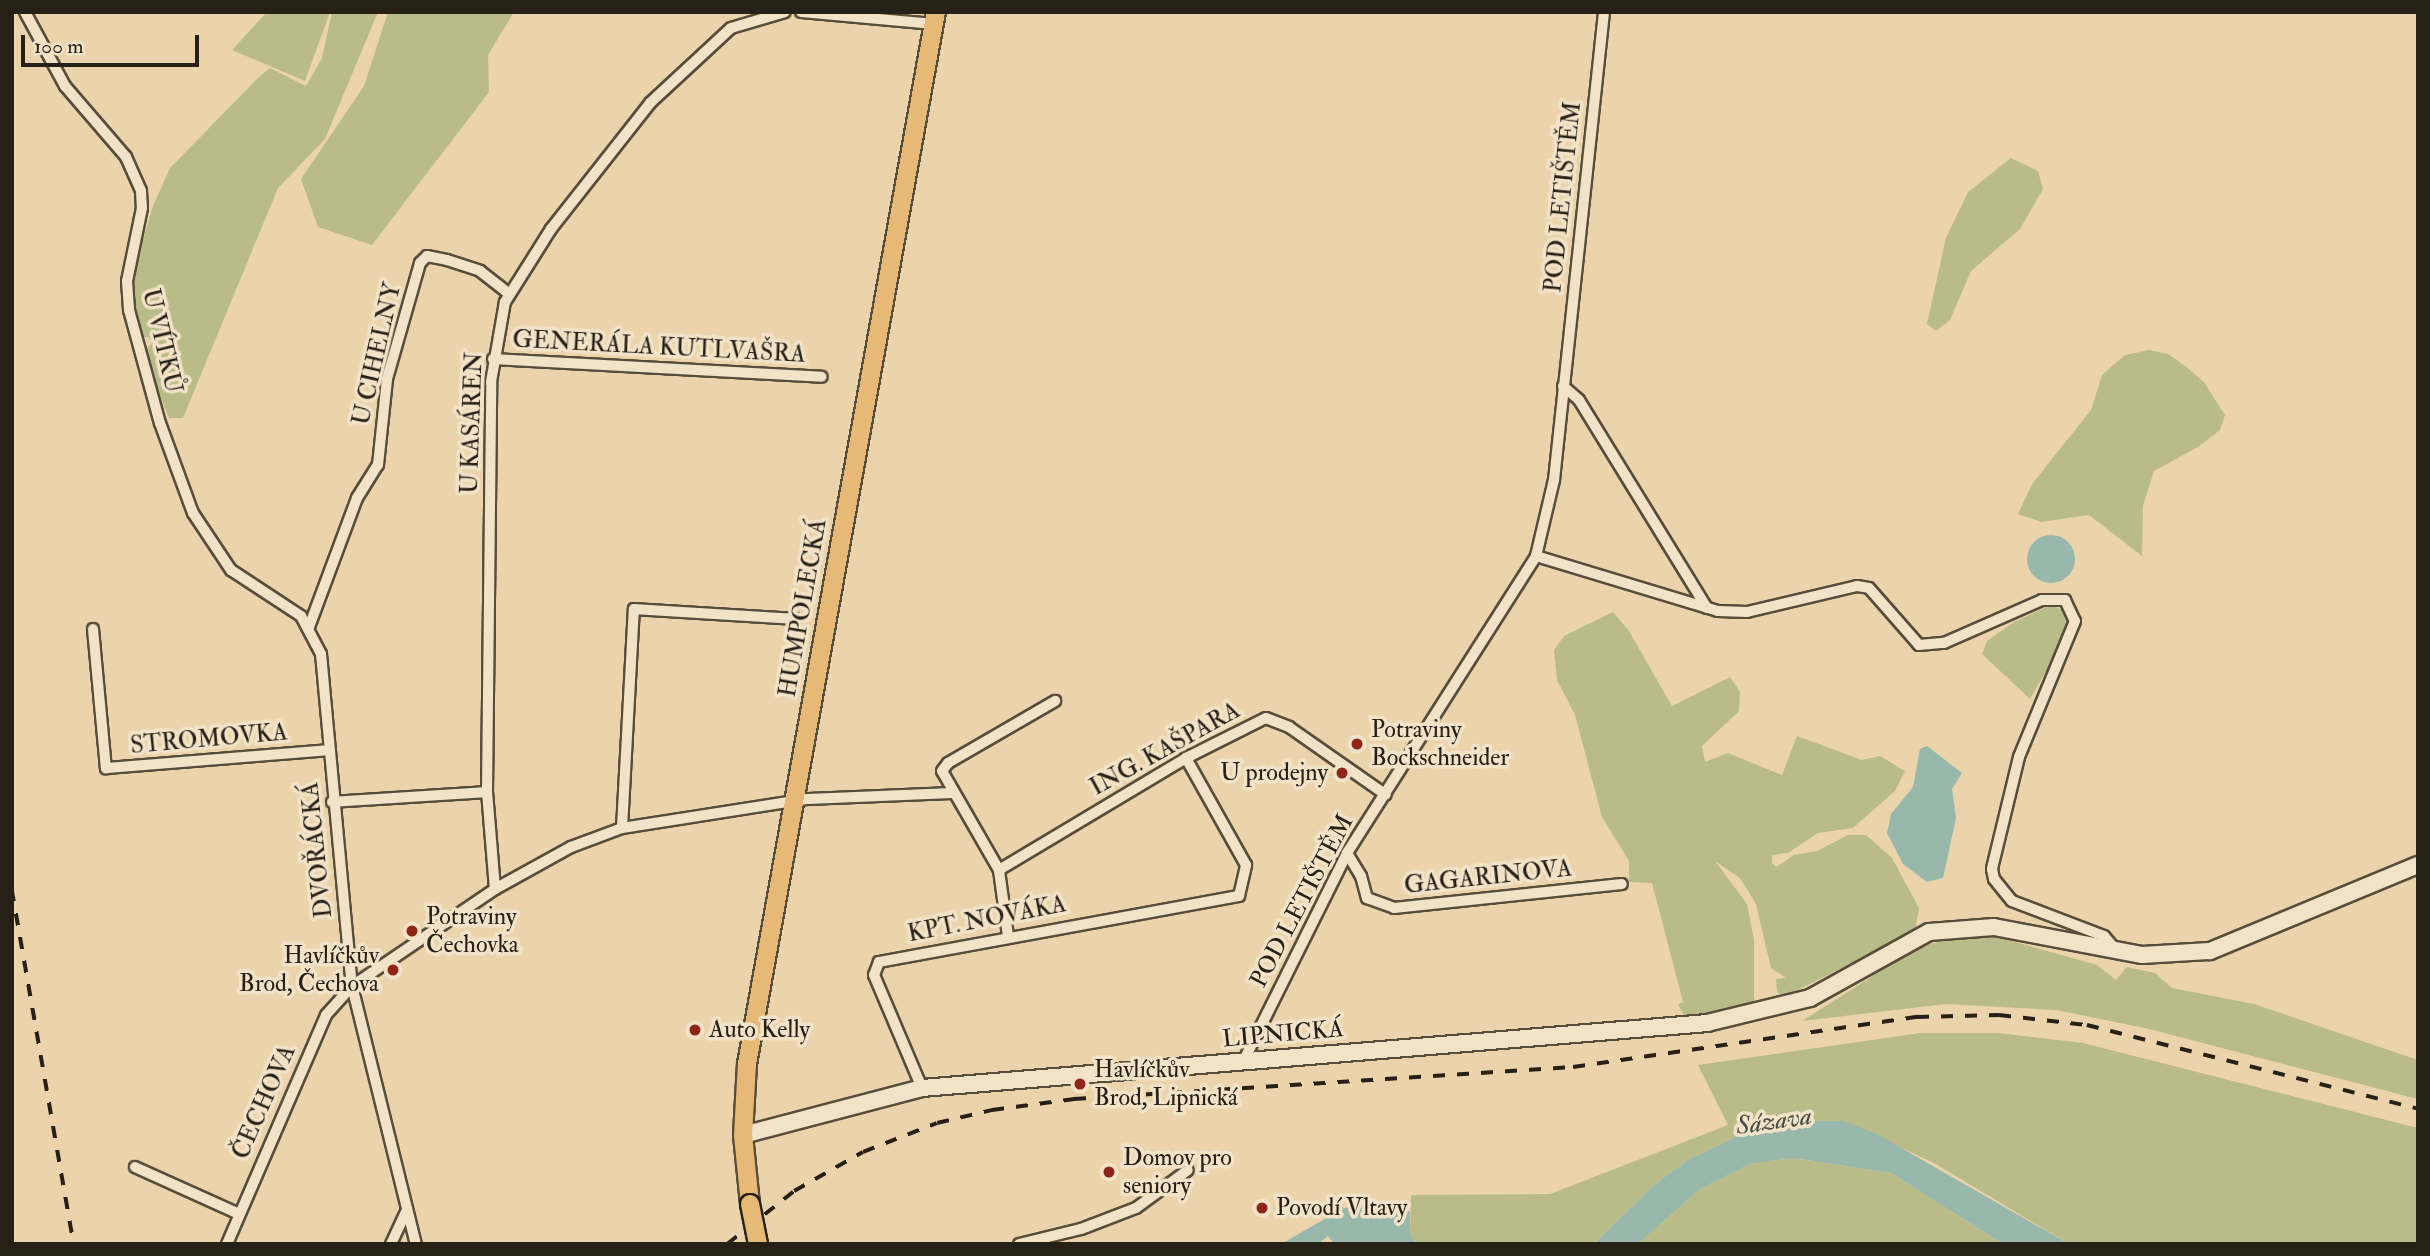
<!DOCTYPE html>
<meta charset="utf-8">
<style>
body{margin:0}
#map{position:relative;width:2430px;height:1256px;overflow:hidden;background:#ebd4ab;font-family:"IM FELL Double Pica",serif}
div>[style]{position:absolute}
[style*='--x']{left:calc(var(--x)*1px);top:calc(var(--y)*1px);width:calc(var(--w)*1px);rotate:calc(var(--a)*1deg)}
.green>*{inset:0;background:#b9bc88}
.water>*{inset:0;background:#98b8ac}
.round{border-radius:50%}
.roads{filter:drop-shadow(2px 0 #584d3b) drop-shadow(-2px 0 #584d3b) drop-shadow(0 2px #584d3b) drop-shadow(0 -2px #584d3b)}
.street>*{height:10px;margin:-5px;padding:0 5px;transform-origin:5px;border-radius:5px;background:#f2e3c8}
.secondary>*{height:16px;margin:-8px;padding:0 8px;transform-origin:8px;border-radius:8px;background:#f2e3c8}
.primary>*{height:18px;margin:-9px;padding:0 9px;transform-origin:9px;border-radius:9px;background:#e6ba76}
.rail>*{height:3.5px;margin-top:-1.75px;transform-origin:0;background:repeating-linear-gradient(90deg,#272016 0 12px,transparent 0 24px)}
.bridges{filter:drop-shadow(2px 0 #272016) drop-shadow(-2px 0 #272016) drop-shadow(0 2px #272016) drop-shadow(0 -2px #272016)}
.primary-bridge>*{height:18px;margin:-9px;padding:0 9px;transform-origin:9px;border-radius:9px;background:#e6ba76}
.dots>*{width:19px;height:19px;translate:-50% -50%;box-sizing:border-box;border:4px solid #f2e3c8;border-radius:50%}
span{translate:-50% -50%;white-space:nowrap;text-align:center;line-height:1.15;-webkit-text-stroke:7px #f2e3c8;paint-order:stroke}
.street-label{font-size:24px;color:#272016}
.poi-label{font-size:24px;color:#272016}
.left{translate:0 -50%;text-align:left}
.right{translate:-100% -50%;text-align:right}
.water-label{font-size:26px;color:#494e43;font-style:italic}
.frame{position:absolute;inset:0;border:14px solid #272016;pointer-events:none}
.scale{position:absolute;left:21px;top:35px;width:178px;height:32px;box-sizing:border-box;border:4px solid #272016;border-top:0;padding-left:9px;font-size:21px;line-height:24px;white-space:nowrap;color:#272016;-webkit-text-stroke:5px #f2e3c8;paint-order:stroke}
</style>
<div id="map">
<div class="green">
<div style="clip-path:polygon(267px 12px,330px 12px,305px 81px,232px 50px)"></div>
<div style="clip-path:polygon(332px 12px,378px 12px,325px 139px,278px 188px,183px 418px,169px 418px,151px 373px,145px 351px,152px 343px,148px 337px,141px 337px,130px 284px,153px 206px,170px 168px,259px 77px,270px 68px,306px 86px,322px 58px)"></div>
<div style="clip-path:polygon(388px 12px,514px 12px,488px 55px,489px 92px,372px 245px,318px 227px,301px 179px,364px 86px)"></div>
<div style="clip-path:polygon(2011px 158px,2038px 171px,2043px 189px,2020px 229px,1971px 271px,1950px 320px,1936px 331px,1927px 324px,1946px 238px,1968px 192px)"></div>
<div style="clip-path:polygon(2149px 350px,2168px 354px,2184px 365px,2204px 382px,2225px 415px,2220px 430px,2198px 447px,2154px 471px,2143px 506px,2142px 556px,2089px 515px,2041px 522px,2018px 514px,2032px 484px,2091px 410px,2102px 375px,2125px 355px)"></div>
<div style="clip-path:polygon(2051px 605px,2067px 612px,2068px 633px,2030px 699px,1982px 654px,1987px 641px,2014px 622px)"></div>
<div style="clip-path:polygon(1613px 612px,1629px 631px,1672px 706px,1730px 677px,1740px 692px,1739px 711px,1702px 746px,1705px 762px,1728px 753px,1782px 775px,1797px 736px,1862px 760px,1880px 756px,1905px 771px,1895px 791px,1853px 828px,1818px 833px,1788px 853px,1772px 855px,1772px 863px,1776px 867px,1794px 855px,1817px 851px,1848px 835px,1866px 835px,1892px 858px,1919px 908px,1915px 931px,1784px 997px,1777px 992px,1776px 979px,1786px 978px,1771px 968px,1756px 904px,1740px 878px,1715px 861px,1747px 904px,1754px 939px,1754px 1005px,1737px 1012px,1685px 1018px,1678px 1004px,1683px 1002px,1652px 883px,1629px 882px,1629px 861px,1602px 817px,1575px 715px,1557px 680px,1554px 650px,1564px 636px)"></div>
<div style="clip-path:polygon(1987px 934px,2097px 965px,2116px 980px,2127px 967px,2155px 973px,2172px 988px,2254px 1004px,2418px 1060px,2418px 1099px,2149px 1029px,2056px 1010px,1946px 1004px,1802px 1021px,1915px 949px,1959px 935px)"></div>
<div style="clip-path:polygon(1920px 1033px,1999px 1033px,2083px 1043px,2418px 1128px,2418px 1244px,2069px 1244px,1934px 1163px,1843px 1121px,1784px 1121px,1747px 1132px,1689px 1159px,1654px 1185px,1594px 1244px,1417px 1244px,1410px 1234px,1411px 1195px,1550px 1194px,1728px 1125px,1698px 1065px)"></div>
<div style="clip-path:polygon(1793px 1158px,1891px 1173px,2003px 1244px,1638px 1244px,1700px 1189px,1750px 1164px)"></div>
</div>
<div class="water">
<div class="round" style="left:2027px;top:535px;width:48px;height:48px"></div>
<div style="clip-path:polygon(1927px 746px,1962px 773px,1952px 789px,1956px 818px,1943px 878px,1927px 882px,1903px 864px,1887px 833px,1891px 814px,1913px 787px,1920px 749px)"></div>
<div style="clip-path:polygon(1784px 1121px,1843px 1121px,1877px 1134px,2069px 1244px,2003px 1244px,1891px 1173px,1793px 1158px,1750px 1164px,1700px 1189px,1638px 1244px,1594px 1244px,1654px 1185px,1689px 1159px,1747px 1132px)"></div>
<div style="clip-path:polygon(1396px 1202px,1410px 1212px,1410px 1234px,1417px 1244px,1334px 1244px,1328px 1236px,1318px 1244px,1281px 1244px,1344px 1208px)"></div>
</div>
<div class="roads">
<div class="street">
<div style="--x:25;--y:12;--w:84;--a:61.6"></div>
<div style="--x:65;--y:86;--w:94;--a:49.3"></div>
<div style="--x:126;--y:157;--w:37;--a:66"></div>
<div style="--x:141;--y:191;--w:17;--a:87"></div>
<div style="--x:142;--y:208;--w:75;--a:101.6"></div>
<div style="--x:127;--y:281;--w:29;--a:86"></div>
<div style="--x:129;--y:310;--w:117;--a:74.7"></div>
<div style="--x:160;--y:423;--w:96;--a:69.9"></div>
<div style="--x:193;--y:513;--w:69;--a:56.3"></div>
<div style="--x:231;--y:570;--w:84;--a:33.3"></div>
<div style="--x:301;--y:616;--w:43;--a:62.2"></div>
<div style="--x:321;--y:654;--w:333;--a:84.7"></div>
<div style="--x:352;--y:986;--w:266;--a:76.1"></div>
<div style="--x:801;--y:12;--w:134;--a:5.2"></div>
<div style="--x:493;--y:359;--w:329;--a:3.1"></div>
<div style="--x:1563;--y:386;--w:21;--a:41"></div>
<div style="--x:1579;--y:400;--w:244;--a:58.4"></div>
<div style="--x:1536;--y:556;--w:190;--a:16.8"></div>
<div style="--x:1718;--y:611;--w:29;--a:2"></div>
<div style="--x:1747;--y:612;--w:113;--a:-13.3"></div>
<div style="--x:1857;--y:586;--w:12;--a:9"></div>
<div style="--x:1869;--y:588;--w:76;--a:48.7"></div>
<div style="--x:1919;--y:645;--w:25;--a:-5"></div>
<div style="--x:1944;--y:643;--w:107;--a:-23.7"></div>
<div style="--x:2042;--y:600;--w:23;--a:0"></div>
<div style="--x:2065;--y:600;--w:23;--a:65"></div>
<div style="--x:2075;--y:621;--w:147;--a:112.4"></div>
<div style="--x:2019;--y:757;--w:115;--a:103.6"></div>
<div style="--x:1992;--y:869;--w:10;--a:79"></div>
<div style="--x:1994;--y:879;--w:28;--a:51"></div>
<div style="--x:2012;--y:901;--w:98;--a:20.8"></div>
<div style="--x:2104;--y:936;--w:17;--a:50"></div>
<div style="--x:309;--y:627;--w:138;--a:-69.6"></div>
<div style="--x:357;--y:498;--w:39;--a:-58"></div>
<div style="--x:378;--y:465;--w:86;--a:-84"></div>
<div style="--x:387;--y:379;--w:121;--a:-74.1"></div>
<div style="--x:420;--y:263;--w:10;--a:-45"></div>
<div style="--x:427;--y:256;--w:20;--a:11"></div>
<div style="--x:447;--y:260;--w:35;--a:18"></div>
<div style="--x:480;--y:271;--w:37;--a:38"></div>
<div style="--x:93;--y:629;--w:140;--a:84.7"></div>
<div style="--x:106;--y:768;--w:223;--a:-4.6"></div>
<div style="--x:332;--y:802;--w:155;--a:-3.7"></div>
<div style="--x:622;--y:828;--w:219;--a:-86.9"></div>
<div style="--x:634;--y:609;--w:162;--a:3.5"></div>
<div style="--x:1347;--y:853;--w:27;--a:59"></div>
<div style="--x:1361;--y:876;--w:23;--a:75"></div>
<div style="--x:1367;--y:898;--w:29;--a:20"></div>
<div style="--x:1394;--y:908;--w:229;--a:-6"></div>
<div style="--x:999;--y:870;--w:218;--a:-30.9"></div>
<div style="--x:1186;--y:758;--w:89;--a:-26.6"></div>
<div style="--x:1266;--y:718;--w:25;--a:21"></div>
<div style="--x:1289;--y:727;--w:118;--a:35"></div>
<div style="--x:495;--y:889;--w:97;--a:-94.7"></div>
<div style="--x:487;--y:792;--w:410;--a:-89.4"></div>
<div style="--x:491;--y:382;--w:81;--a:-80.1"></div>
<div style="--x:505;--y:302;--w:86;--a:-57.8"></div>
<div style="--x:551;--y:229;--w:160;--a:-51.8"></div>
<div style="--x:650;--y:103;--w:110;--a:-42.8"></div>
<div style="--x:731;--y:28;--w:56;--a:-16.5"></div>
<div style="--x:1008;--y:936;--w:67;--a:-97.8"></div>
<div style="--x:999;--y:870;--w:114;--a:-119.9"></div>
<div style="--x:942;--y:771;--w:10;--a:-53"></div>
<div style="--x:948;--y:763;--w:124;--a:-30.1"></div>
<div style="--x:1244;--y:1060;--w:231;--a:-63.5"></div>
<div style="--x:1347;--y:853;--w:352;--a:-57.5"></div>
<div style="--x:1536;--y:556;--w:78;--a:-76.7"></div>
<div style="--x:1554;--y:480;--w:471;--a:-83.9"></div>
<div style="--x:922;--y:1088;--w:123;--a:-113"></div>
<div style="--x:874;--y:975;--w:14;--a:-69"></div>
<div style="--x:879;--y:962;--w:366;--a:-10.4"></div>
<div style="--x:1239;--y:896;--w:32;--a:-77"></div>
<div style="--x:1246;--y:865;--w:123;--a:-119.3"></div>
<div style="--x:135;--y:1167;--w:112;--a:24.3"></div>
<div style="--x:227;--y:1244;--w:249;--a:-66.6"></div>
<div style="--x:326;--y:1015;--w:39;--a:-48"></div>
<div style="--x:352;--y:986;--w:173;--a:-34.1"></div>
<div style="--x:495;--y:889;--w:87;--a:-28.9"></div>
<div style="--x:571;--y:847;--w:54;--a:-20.4"></div>
<div style="--x:622;--y:828;--w:188;--a:-8.9"></div>
<div style="--x:808;--y:799;--w:144;--a:-2.4"></div>
<div style="--x:391;--y:1244;--w:38;--a:-65"></div>
<div style="--x:1019;--y:1244;--w:64;--a:-13.6"></div>
<div style="--x:1081;--y:1229;--w:59;--a:-20.9"></div>
<div style="--x:1136;--y:1208;--w:64;--a:-36.2"></div>
</div>
<div class="secondary">
<div style="--x:743;--y:1135;--w:185;--a:-14.7"></div>
<div style="--x:922;--y:1088;--w:788;--a:-4.73"></div>
<div style="--x:1707;--y:1023;--w:106;--a:-13.6"></div>
<div style="--x:1810;--y:998;--w:136;--a:-29"></div>
<div style="--x:1929;--y:932;--w:65;--a:-4.4"></div>
<div style="--x:1994;--y:927;--w:151;--a:10.7"></div>
<div style="--x:2142;--y:955;--w:68;--a:-3.4"></div>
<div style="--x:2210;--y:951;--w:225;--a:-22.5"></div>
</div>
<div class="primary">
<div style="--x:750;--y:1204;--w:69;--a:-95.8"></div>
<div style="--x:743;--y:1135;--w:71;--a:-86.8"></div>
<div style="--x:747;--y:1064;--w:1069;--a:-79.82"></div>
</div>
</div>
<div class="rail">
<div style="--x:12;--y:411;--w:34;--a:90"></div>
<div style="--x:12;--y:890;--w:359;--a:80.1"></div>
<div style="--x:727;--y:1244;--w:85;--a:-38.3"></div>
<div style="--x:794;--y:1191;--w:79;--a:-29.5"></div>
<div style="--x:863;--y:1152;--w:79;--a:-21.4"></div>
<div style="--x:937;--y:1123;--w:57;--a:-13.3"></div>
<div style="--x:992;--y:1110;--w:83;--a:-7.6"></div>
<div style="--x:1074;--y:1099;--w:500;--a:-3.67"></div>
<div style="--x:1573;--y:1067;--w:348;--a:-8.3"></div>
<div style="--x:1917;--y:1017;--w:82;--a:-1.4"></div>
<div style="--x:1999;--y:1015;--w:89;--a:6.5"></div>
<div style="--x:2087;--y:1025;--w:341;--a:14.2"></div>
</div>
<div class="bridges">
<div class="primary-bridge">
<div style="--x:750;--y:1204;--w:41;--a:78.7"></div>
</div>
</div>
<div class="dots">
<div style="left:1357px;top:744px;background:#8f2418"></div>
<div style="left:1342px;top:773px;background:#8f2418"></div>
<div style="left:412px;top:931px;background:#8f2418"></div>
<div style="left:393px;top:970px;background:#8f2418"></div>
<div style="left:695px;top:1030px;background:#8f2418"></div>
<div style="left:1080px;top:1084px;background:#8f2418"></div>
<div style="left:1109px;top:1172px;background:#8f2418"></div>
<div style="left:1262px;top:1208px;background:#8f2418"></div>
</div>
<div class="street-label">
<span style="left:1563px;top:197px;rotate:-84deg">POD LETIŠTĚM</span>
<span style="left:162px;top:341px;rotate:77deg">U VÍTKŮ</span>
<span style="left:659px;top:347px;rotate:3deg">GENERÁLA KUTLVAŠRA</span>
<span style="left:377px;top:354px;rotate:-77deg">U CIHELNY</span>
<span style="left:472px;top:423px;rotate:-88deg">U KASÁREN</span>
<span style="left:803px;top:608px;rotate:-80deg">HUMPOLECKÁ</span>
<span style="left:209px;top:739px;rotate:-5deg">STROMOVKA</span>
<span style="left:1165px;top:749px;rotate:-29deg">ING. KAŠPARA</span>
<span style="left:317px;top:850px;rotate:-96deg">DVOŘÁCKÁ</span>
<span style="left:1488px;top:877px;rotate:-6deg">GAGARINOVA</span>
<span style="left:1302px;top:901px;rotate:-62deg">POD LETIŠTĚM</span>
<span style="left:987px;top:919px;rotate:-11deg">KPT. NOVÁKA</span>
<span style="left:1283px;top:1034px;rotate:-5deg">LIPNICKÁ</span>
<span style="left:264px;top:1102px;rotate:-66deg">ČECHOVA</span>
</div>
<div class="poi-label">
<span class="left" style="left:1371px;top:744px">Potraviny<br>Bockschneider</span>
<span class="right" style="left:1328px;top:773px">U prodejny</span>
<span class="left" style="left:426px;top:931px">Potraviny<br>Čechovka</span>
<span class="right" style="left:379px;top:970px">Havlíčkův<br>Brod, Čechova</span>
<span class="left" style="left:709px;top:1030px">Auto Kelly</span>
<span class="left" style="left:1094px;top:1084px">Havlíčkův<br>Brod, Lipnická</span>
<span class="left" style="left:1123px;top:1172px">Domov pro<br>seniory</span>
<span class="left" style="left:1276px;top:1208px">Povodí Vltavy</span>
</div>
<div class="water-label">
<span style="left:1774px;top:1122px;rotate:-8deg">Sázava</span>
</div>
<div class="frame"></div>
<div class="scale">100 m</div>
</div>
